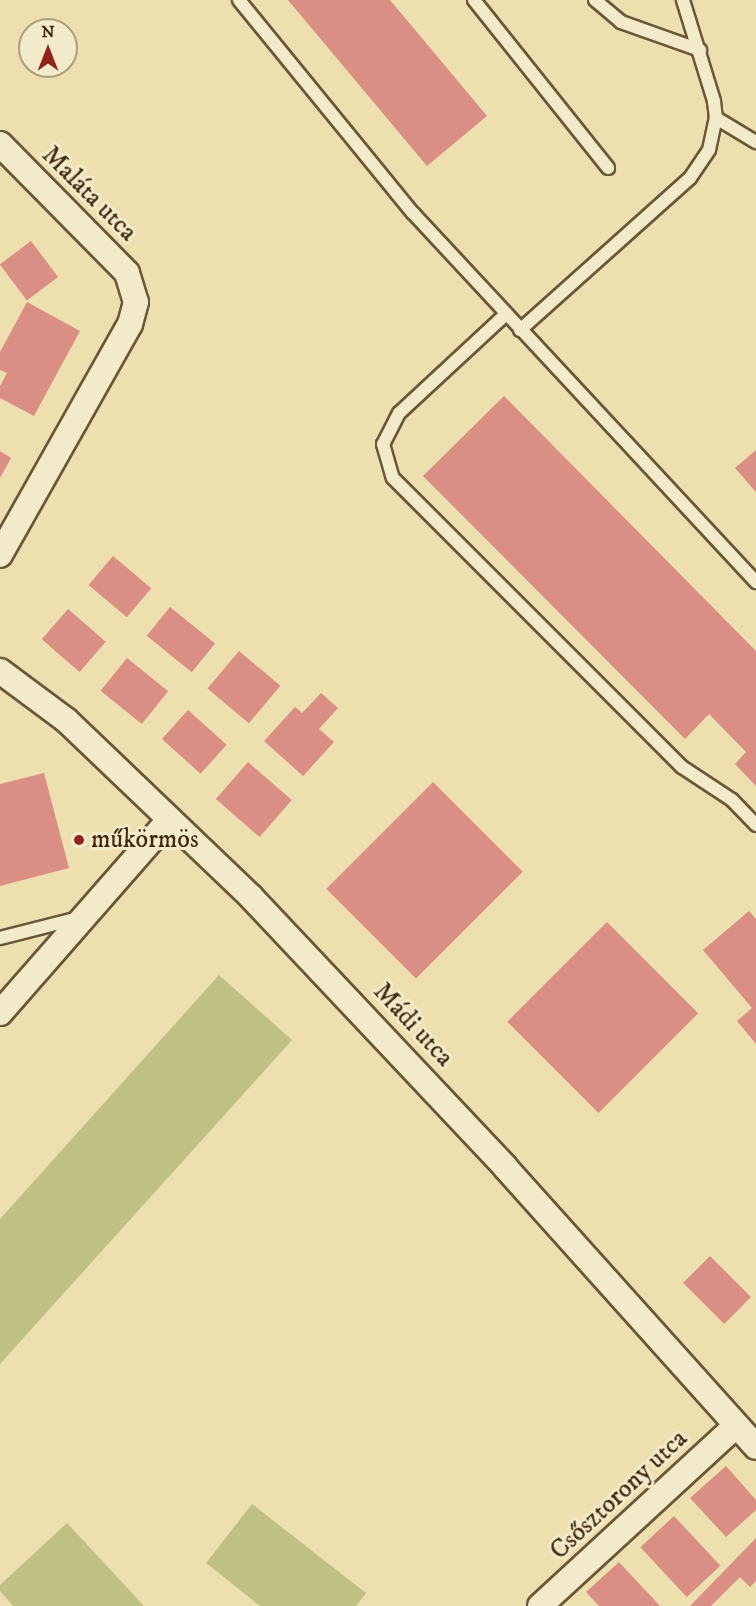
<!DOCTYPE html>
<meta charset="utf-8">
<style>
body{margin:0}
#map{position:relative;width:756px;height:1606px;overflow:hidden;background:#eddfae;font-family:"IM FELL DW Pica",serif}
div>[style]{position:absolute}
[style*='--x']{left:calc(var(--x)*1px);top:calc(var(--y)*1px);width:calc(var(--w)*1px);rotate:calc(var(--a)*1deg)}
.green>*{inset:0;background:#bfc085}
.building>*{inset:0;background:#d98f83;transform-origin:0 0}
.roads{filter:drop-shadow(2px 0 #6a5738) drop-shadow(-2px 0 #6a5738) drop-shadow(0 2px #6a5738) drop-shadow(0 -2px #6a5738)}
.service>*{height:12px;margin:-6px;padding:0 6px;transform-origin:6px;border-radius:6px;background:#f3eaca}
.minor>*{height:24px;margin:-12px;padding:0 12px;transform-origin:12px;border-radius:12px;background:#f3eaca}
.dots>*{width:16px;height:16px;translate:-50% -50%;box-sizing:border-box;border:3px solid #f3eaca;border-radius:50%}
span{translate:-50% -50%;white-space:nowrap;text-align:center;line-height:1.15;-webkit-text-stroke:6px #f3eaca;paint-order:stroke}
.street-label{font-size:26px;color:#3f2a10}
.poi-label{font-size:26px;color:#3f2a10}
.left{translate:0 -50%;text-align:left}
.north{position:absolute;left:18px;top:18px;width:60px;height:60px;box-sizing:border-box;background:#f3eaca;border:2px solid #ab9d80;border-radius:50%;rotate:0deg;font-size:16px;font-weight:700;line-height:24px;text-align:center;color:#3f2a10}
.north::after{content:'';display:block;margin:auto;width:21px;height:27px;background:#8f2418;clip-path:polygon(50% 0,100% 100%,50% 72%,0 100%)}
</style>
<div id="map">
<div class="green">
<div style="clip-path:polygon(219px 975px,292px 1040px,0 1364px,0 1219px)"></div>
<div style="clip-path:polygon(252px 1504px,366px 1593px,356px 1606px,260px 1606px,206px 1563px)"></div>
<div style="clip-path:polygon(67px 1523px,144px 1606px,13px 1606px,0 1591px,0 1585px)"></div>
</div>
<div class="building">
<div style="clip-path:polygon(288px 0,390px 0,487px 116px,427px 166px)"></div>
<div style="left:31px;top:241px;width:45px;height:39px;rotate:53deg"></div>
<div style="clip-path:polygon(27px 302px,80px 331px,34px 416px,0 398px,0 386px,7px 373px,0 370px,0 352px)"></div>
<div style="clip-path:polygon(504px 396px,756px 651px,756px 786px,735px 764px,746px 752px,709px 714px,685px 739px,423px 476px)"></div>
<div style="clip-path:polygon(756px 450px,756px 492px,735px 468px)"></div>
<div style="clip-path:polygon(0 451px,11px 458px,0 478px)"></div>
<div style="left:113px;top:556px;width:50px;height:38px;rotate:40deg"></div>
<div style="left:170px;top:607px;width:58px;height:37px;rotate:39deg"></div>
<div style="left:68px;top:609px;width:50px;height:40px;rotate:41deg"></div>
<div style="left:239px;top:651px;width:54px;height:49px;rotate:40deg"></div>
<div style="left:127px;top:658px;width:53px;height:42px;rotate:39deg"></div>
<div style="clip-path:polygon(321px 693px,338px 708px,319px 729px,334px 742px,303px 776px,264px 741px,295px 707px,302px 713px)"></div>
<div style="left:188px;top:710px;width:52px;height:39px;rotate:42deg"></div>
<div style="left:248px;top:762px;width:58px;height:49px;rotate:41deg"></div>
<div style="clip-path:polygon(44px 773px,69px 868px,0 886px,0 784px)"></div>
<div style="left:433px;top:782px;width:127px;height:151px;rotate:45deg"></div>
<div style="clip-path:polygon(749px 911px,756px 919px,756px 1044px,737px 1021px,752px 1008px,703px 950px)"></div>
<div style="left:607px;top:922px;width:129px;height:141px;rotate:45deg"></div>
<div style="left:710px;top:1256px;width:58px;height:38px;rotate:45deg"></div>
<div style="clip-path:polygon(726px 1466px,756px 1500px,756px 1510px,726px 1537px,690px 1498px)"></div>
<div style="left:674px;top:1516px;width:68px;height:46px;rotate:47deg"></div>
<div style="clip-path:polygon(756px 1538px,756px 1581px,750px 1587px,740px 1577px,711px 1606px,690px 1606px)"></div>
<div style="clip-path:polygon(619px 1562px,660px 1606px,599px 1606px,586px 1592px)"></div>
</div>
<div class="roads">
<div class="service">
<div style="--x:239;--y:0;--w:275;--a:50.8"></div>
<div style="--x:413;--y:213;--w:504;--a:47.09"></div>
<div style="--x:474;--y:0;--w:215;--a:51.4"></div>
<div style="--x:595;--y:0;--w:34;--a:40"></div>
<div style="--x:621;--y:22;--w:84;--a:19.5"></div>
<div style="--x:716;--y:118;--w:47;--a:31"></div>
<div style="--x:505;--y:315;--w:144;--a:137.2"></div>
<div style="--x:399;--y:413;--w:35;--a:117"></div>
<div style="--x:383;--y:444;--w:35;--a:74"></div>
<div style="--x:393;--y:478;--w:409;--a:45"></div>
<div style="--x:682;--y:767;--w:60;--a:33.4"></div>
<div style="--x:732;--y:800;--w:35;--a:46"></div>
<div style="--x:520;--y:330;--w:228;--a:-41.8"></div>
<div style="--x:690;--y:178;--w:34;--a:-56"></div>
<div style="--x:709;--y:150;--w:33;--a:-78"></div>
<div style="--x:716;--y:118;--w:17;--a:-97"></div>
<div style="--x:714;--y:101;--w:106;--a:-107.1"></div>
<div style="--x:0;--y:938;--w:81;--a:-14.2"></div>
</div>
<div class="minor">
<div style="--x:0;--y:144;--w:181;--a:45.4"></div>
<div style="--x:127;--y:273;--w:30;--a:73"></div>
<div style="--x:136;--y:302;--w:23;--a:105"></div>
<div style="--x:130;--y:324;--w:265;--a:119.4"></div>
<div style="--x:0;--y:671;--w:82;--a:36.6"></div>
<div style="--x:66;--y:720;--w:256;--a:43.7"></div>
<div style="--x:251;--y:897;--w:371;--a:46.7"></div>
<div style="--x:505;--y:1167;--w:376;--a:48.1"></div>
<div style="--x:0;--y:1013;--w:257;--a:-48.8"></div>
<div style="--x:540;--y:1606;--w:266;--a:-42.6"></div>
</div>
</div>
<div class="dots">
<div style="left:79px;top:840px;background:#8f2418"></div>
</div>
<div class="street-label">
<span style="left:89px;top:194px;rotate:45deg">Maláta utca</span>
<span style="left:413px;top:1025px;rotate:47deg">Mádi utca</span>
<span style="left:619px;top:1495px;rotate:-43deg">Csősztorony utca</span>
</div>
<div class="poi-label">
<span class="left" style="left:91px;top:840px">műkörmös</span>
</div>
<div class="north">N</div>
</div>
